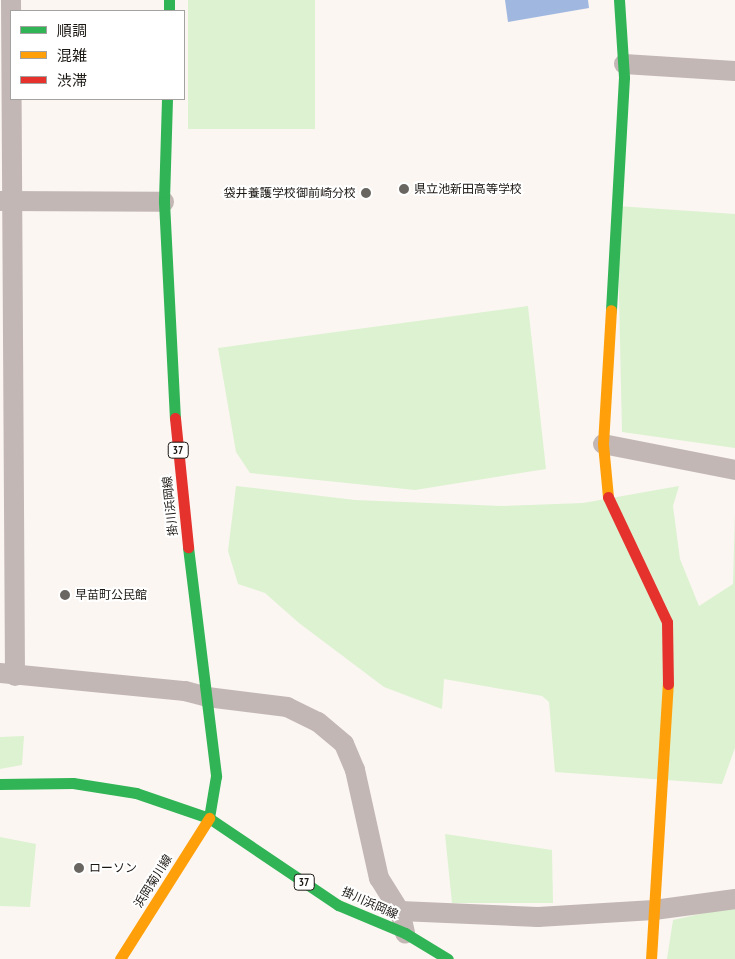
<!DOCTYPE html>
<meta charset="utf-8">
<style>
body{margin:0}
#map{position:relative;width:735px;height:959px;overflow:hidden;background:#fbf6f2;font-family:"PT Sans Narrow","Noto Sans JP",sans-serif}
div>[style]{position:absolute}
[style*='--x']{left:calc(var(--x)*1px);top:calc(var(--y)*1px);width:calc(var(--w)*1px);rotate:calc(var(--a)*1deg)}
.green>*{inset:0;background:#ddf2d1;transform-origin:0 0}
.water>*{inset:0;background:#a0b8e0}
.street>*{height:20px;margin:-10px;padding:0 10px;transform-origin:10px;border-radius:10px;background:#c2b7b4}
.fast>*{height:11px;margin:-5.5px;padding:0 5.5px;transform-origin:5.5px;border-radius:5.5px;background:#30b455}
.slow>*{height:11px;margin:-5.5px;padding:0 5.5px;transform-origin:5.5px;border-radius:5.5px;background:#ff9f0a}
.jam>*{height:11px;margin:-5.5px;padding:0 5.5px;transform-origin:5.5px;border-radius:5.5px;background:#e5322d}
.dots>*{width:14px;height:14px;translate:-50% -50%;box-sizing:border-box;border:2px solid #fff;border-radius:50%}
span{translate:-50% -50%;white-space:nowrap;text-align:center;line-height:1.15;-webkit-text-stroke:4px #fff;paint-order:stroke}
.shield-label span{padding:1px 4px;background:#fff;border:1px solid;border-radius:4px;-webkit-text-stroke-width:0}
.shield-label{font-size:11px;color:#1b1713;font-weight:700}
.poi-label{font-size:12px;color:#1b1713}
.left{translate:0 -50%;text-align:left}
.right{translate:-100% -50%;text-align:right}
.street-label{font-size:12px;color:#1b1713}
.legend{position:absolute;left:10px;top:10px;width:175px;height:90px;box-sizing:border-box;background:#fff;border:1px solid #a4a2a1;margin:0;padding:6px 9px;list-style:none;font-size:15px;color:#1b1713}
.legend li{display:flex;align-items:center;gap:10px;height:25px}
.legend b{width:25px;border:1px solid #a4a2a1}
</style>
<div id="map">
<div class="green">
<div style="left:188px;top:0;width:127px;height:129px"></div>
<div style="clip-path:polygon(617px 206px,735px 214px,735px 448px,622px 432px)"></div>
<div style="clip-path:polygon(528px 306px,546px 469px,415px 490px,250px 473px,236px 452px,218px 348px)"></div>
<div style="clip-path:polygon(236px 486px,355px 500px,502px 506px,583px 503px,679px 486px,673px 506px,680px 559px,699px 606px,733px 584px,735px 512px,735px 748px,722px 784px,555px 772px,549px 702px,542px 696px,444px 679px,442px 709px,384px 687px,299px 623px,265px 593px,238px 584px,228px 551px)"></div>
<div style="clip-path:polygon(24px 736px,22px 765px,0 769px,0 737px)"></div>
<div style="clip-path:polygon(445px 834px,552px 850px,553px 903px,452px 903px)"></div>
<div style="clip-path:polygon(0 837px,36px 844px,30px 907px,0 906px)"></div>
<div style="clip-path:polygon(735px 906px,735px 959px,667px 959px,673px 920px)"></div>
</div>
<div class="water">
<div style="clip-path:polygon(505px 0,588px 0,589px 8px,508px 22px)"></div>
</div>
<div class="street">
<div style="--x:11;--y:0;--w:676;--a:89.66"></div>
<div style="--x:624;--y:64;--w:111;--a:3.6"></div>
<div style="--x:0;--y:201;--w:164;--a:0.3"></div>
<div style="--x:603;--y:444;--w:135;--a:11.1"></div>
<div style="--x:0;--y:673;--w:186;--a:5.6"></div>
<div style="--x:185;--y:691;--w:23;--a:15"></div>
<div style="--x:207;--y:697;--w:81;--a:7.1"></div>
<div style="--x:287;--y:707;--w:34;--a:26"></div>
<div style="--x:318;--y:722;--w:34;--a:40"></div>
<div style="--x:344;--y:744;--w:28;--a:67"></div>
<div style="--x:355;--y:770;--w:111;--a:77.5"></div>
<div style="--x:379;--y:878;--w:39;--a:58"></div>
<div style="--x:400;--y:911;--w:23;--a:77"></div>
<div style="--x:400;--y:911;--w:138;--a:2.5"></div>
<div style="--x:538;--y:917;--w:116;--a:-3.5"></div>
<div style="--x:654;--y:910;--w:82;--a:-7.7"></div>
</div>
<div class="fast">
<div style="--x:169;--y:0;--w:11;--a:90"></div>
<div style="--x:167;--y:99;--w:103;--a:91.7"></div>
<div style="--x:164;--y:202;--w:216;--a:87.1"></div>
<div style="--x:611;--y:310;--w:233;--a:-86.8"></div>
<div style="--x:624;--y:77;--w:77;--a:-93.7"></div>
<div style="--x:188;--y:547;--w:231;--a:83"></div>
<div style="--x:216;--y:776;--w:43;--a:99.5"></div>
<div style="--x:0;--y:784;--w:73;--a:-0.8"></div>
<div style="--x:73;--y:783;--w:64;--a:9"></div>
<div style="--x:136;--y:793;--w:77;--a:18.9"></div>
<div style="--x:209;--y:818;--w:156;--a:34"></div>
<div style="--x:338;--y:905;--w:73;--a:22.7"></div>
<div style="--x:405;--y:933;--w:50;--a:31.2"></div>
</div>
<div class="slow">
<div style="--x:608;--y:497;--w:53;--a:-95.4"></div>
<div style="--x:603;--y:444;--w:134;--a:-86.6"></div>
<div style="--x:120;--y:959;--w:167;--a:-57.7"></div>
<div style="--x:651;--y:959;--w:276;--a:-86.5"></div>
</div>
<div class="jam">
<div style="--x:175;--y:418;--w:130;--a:84.2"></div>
<div style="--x:608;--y:497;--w:138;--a:64.7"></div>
<div style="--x:667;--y:622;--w:62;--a:89.1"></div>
</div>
<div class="dots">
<div style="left:404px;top:189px;background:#696561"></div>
<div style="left:366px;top:193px;background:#696561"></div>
<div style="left:65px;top:595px;background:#696561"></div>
<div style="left:79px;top:868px;background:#696561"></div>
</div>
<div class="shield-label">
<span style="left:178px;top:450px">37</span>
<span style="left:304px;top:882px">37</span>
</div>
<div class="poi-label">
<span class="left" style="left:414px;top:189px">県立池新田高等学校</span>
<span class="right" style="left:356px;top:193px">袋井養護学校御前崎分校</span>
<span class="left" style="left:75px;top:595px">早苗町公民館</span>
<span class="left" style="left:89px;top:868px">ローソン</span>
</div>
<div class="street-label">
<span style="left:170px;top:506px;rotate:-96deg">掛川浜岡線</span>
<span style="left:153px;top:881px;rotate:-58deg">浜岡菊川線</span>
<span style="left:370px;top:903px;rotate:24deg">掛川浜岡線</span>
</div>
<ul class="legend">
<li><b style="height:6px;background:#30b455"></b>順調</li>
<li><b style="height:6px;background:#ff9f0a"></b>混雑</li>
<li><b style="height:6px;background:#e5322d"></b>渋滞</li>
</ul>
</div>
